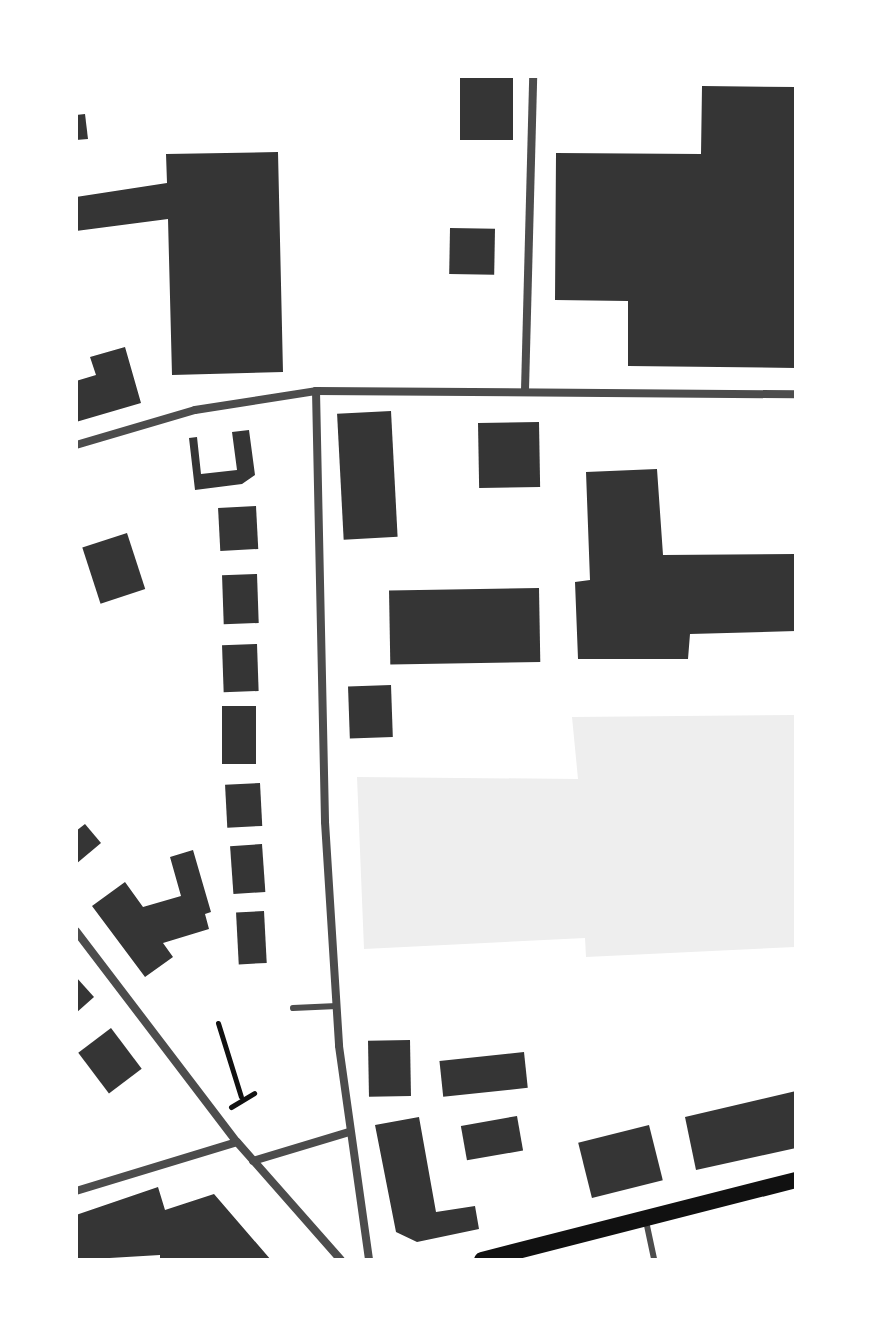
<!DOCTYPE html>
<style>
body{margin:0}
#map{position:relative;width:872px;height:1336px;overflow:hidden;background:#fff;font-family:"Roboto Condensed",sans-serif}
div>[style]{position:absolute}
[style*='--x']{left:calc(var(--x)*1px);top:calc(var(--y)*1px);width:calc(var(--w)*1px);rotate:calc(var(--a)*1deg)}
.green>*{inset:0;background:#eee}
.building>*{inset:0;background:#353535;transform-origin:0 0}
.path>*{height:5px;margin:-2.5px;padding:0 2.5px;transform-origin:2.5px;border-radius:2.5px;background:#111}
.service>*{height:6px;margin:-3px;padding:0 3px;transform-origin:3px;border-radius:3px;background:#4c4c4c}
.minor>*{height:8px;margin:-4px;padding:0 4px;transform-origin:4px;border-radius:4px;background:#4c4c4c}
.secondary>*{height:16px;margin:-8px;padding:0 8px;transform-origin:8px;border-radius:8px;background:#111}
span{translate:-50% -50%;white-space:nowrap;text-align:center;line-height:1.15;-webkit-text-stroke:7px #fff;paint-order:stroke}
.frame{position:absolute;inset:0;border:78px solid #fff;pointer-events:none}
</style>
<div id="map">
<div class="green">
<div style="clip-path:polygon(796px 715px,795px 947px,586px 957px,585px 938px,364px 949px,357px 777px,578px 779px,572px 717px)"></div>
</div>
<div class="building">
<div style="left:460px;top:76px;width:53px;height:64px"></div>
<div style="clip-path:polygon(702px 86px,796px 87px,796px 368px,628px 366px,628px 301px,555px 300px,556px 153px,701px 154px)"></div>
<div style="clip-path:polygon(85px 114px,88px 139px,76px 140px,76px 115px)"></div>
<div style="clip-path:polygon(278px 152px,283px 372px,172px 375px,168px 219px,76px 231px,76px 197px,167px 183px,166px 154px)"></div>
<div style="left:450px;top:228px;width:45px;height:46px;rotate:1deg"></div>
<div style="clip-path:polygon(125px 347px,141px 403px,76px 422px,76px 381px,96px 375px,90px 357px)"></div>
<div style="left:391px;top:411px;width:126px;height:54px;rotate:87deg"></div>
<div style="left:539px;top:422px;width:65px;height:61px;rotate:89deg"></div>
<div style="clip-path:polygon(249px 430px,255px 475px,242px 484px,195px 490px,189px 438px,197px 437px,201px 474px,237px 470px,232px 432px)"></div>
<div style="clip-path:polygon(657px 469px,663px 555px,796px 554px,796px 631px,690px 634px,688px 659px,578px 659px,575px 582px,590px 580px,586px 472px)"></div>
<div style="left:256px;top:506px;width:43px;height:38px;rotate:87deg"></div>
<div style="left:127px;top:533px;width:59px;height:47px;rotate:72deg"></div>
<div style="left:257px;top:574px;width:49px;height:35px;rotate:88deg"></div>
<div style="left:539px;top:588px;width:74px;height:150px;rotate:89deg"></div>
<div style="left:257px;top:644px;width:47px;height:35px;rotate:88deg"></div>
<div style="left:391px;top:685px;width:52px;height:43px;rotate:88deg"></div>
<div style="left:222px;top:706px;width:34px;height:58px"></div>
<div style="left:260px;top:783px;width:43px;height:35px;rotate:87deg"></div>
<div style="clip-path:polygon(85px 824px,101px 843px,76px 864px,76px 831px)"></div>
<div style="left:262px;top:844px;width:48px;height:32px;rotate:86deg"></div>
<div style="clip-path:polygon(193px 850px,211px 912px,205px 914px,209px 929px,163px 943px,173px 957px,145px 977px,92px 906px,125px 882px,143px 907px,181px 896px,170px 857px)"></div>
<div style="left:264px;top:911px;width:52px;height:28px;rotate:87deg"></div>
<div style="clip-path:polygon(76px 977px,94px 997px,76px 1013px)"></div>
<div style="left:111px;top:1028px;width:51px;height:41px;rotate:53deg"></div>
<div style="left:410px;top:1040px;width:56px;height:42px;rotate:89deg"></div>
<div style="left:524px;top:1052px;width:36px;height:85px;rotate:84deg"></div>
<div style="clip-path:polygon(796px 1091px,796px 1148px,696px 1170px,685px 1117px)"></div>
<div style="left:517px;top:1116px;width:35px;height:57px;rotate:80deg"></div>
<div style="clip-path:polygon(419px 1117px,436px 1212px,475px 1206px,479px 1229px,417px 1242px,396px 1232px,375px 1125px)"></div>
<div style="left:649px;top:1125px;width:57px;height:73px;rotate:76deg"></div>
<div style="clip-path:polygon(158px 1187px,165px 1210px,214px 1194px,271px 1260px,160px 1260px,160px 1255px,76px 1260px,76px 1215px)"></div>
</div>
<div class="path">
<div style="--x:218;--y:1023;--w:77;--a:72.7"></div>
<div style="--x:231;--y:1107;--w:27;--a:-31"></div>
</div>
<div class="service">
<div style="--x:293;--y:1008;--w:44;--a:-2.6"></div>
<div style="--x:646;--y:1221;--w:40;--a:78"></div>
</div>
<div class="minor">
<div style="--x:525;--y:390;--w:314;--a:-88.5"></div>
<div style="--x:316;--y:391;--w:431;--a:88.8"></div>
<div style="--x:325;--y:822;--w:224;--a:86.4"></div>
<div style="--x:339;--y:1046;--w:216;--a:82"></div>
<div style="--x:76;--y:445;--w:124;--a:-16.4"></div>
<div style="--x:195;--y:410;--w:122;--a:-8.9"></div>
<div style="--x:316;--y:391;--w:480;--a:0.4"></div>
<div style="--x:76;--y:931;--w:265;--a:52.7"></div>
<div style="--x:237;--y:1142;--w:157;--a:48.6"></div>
<div style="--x:253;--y:1161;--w:100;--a:-16.8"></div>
<div style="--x:76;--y:1191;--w:168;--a:-16.9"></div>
</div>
<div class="secondary">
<div style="--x:482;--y:1260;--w:324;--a:-14.3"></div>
</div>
<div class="frame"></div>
</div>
